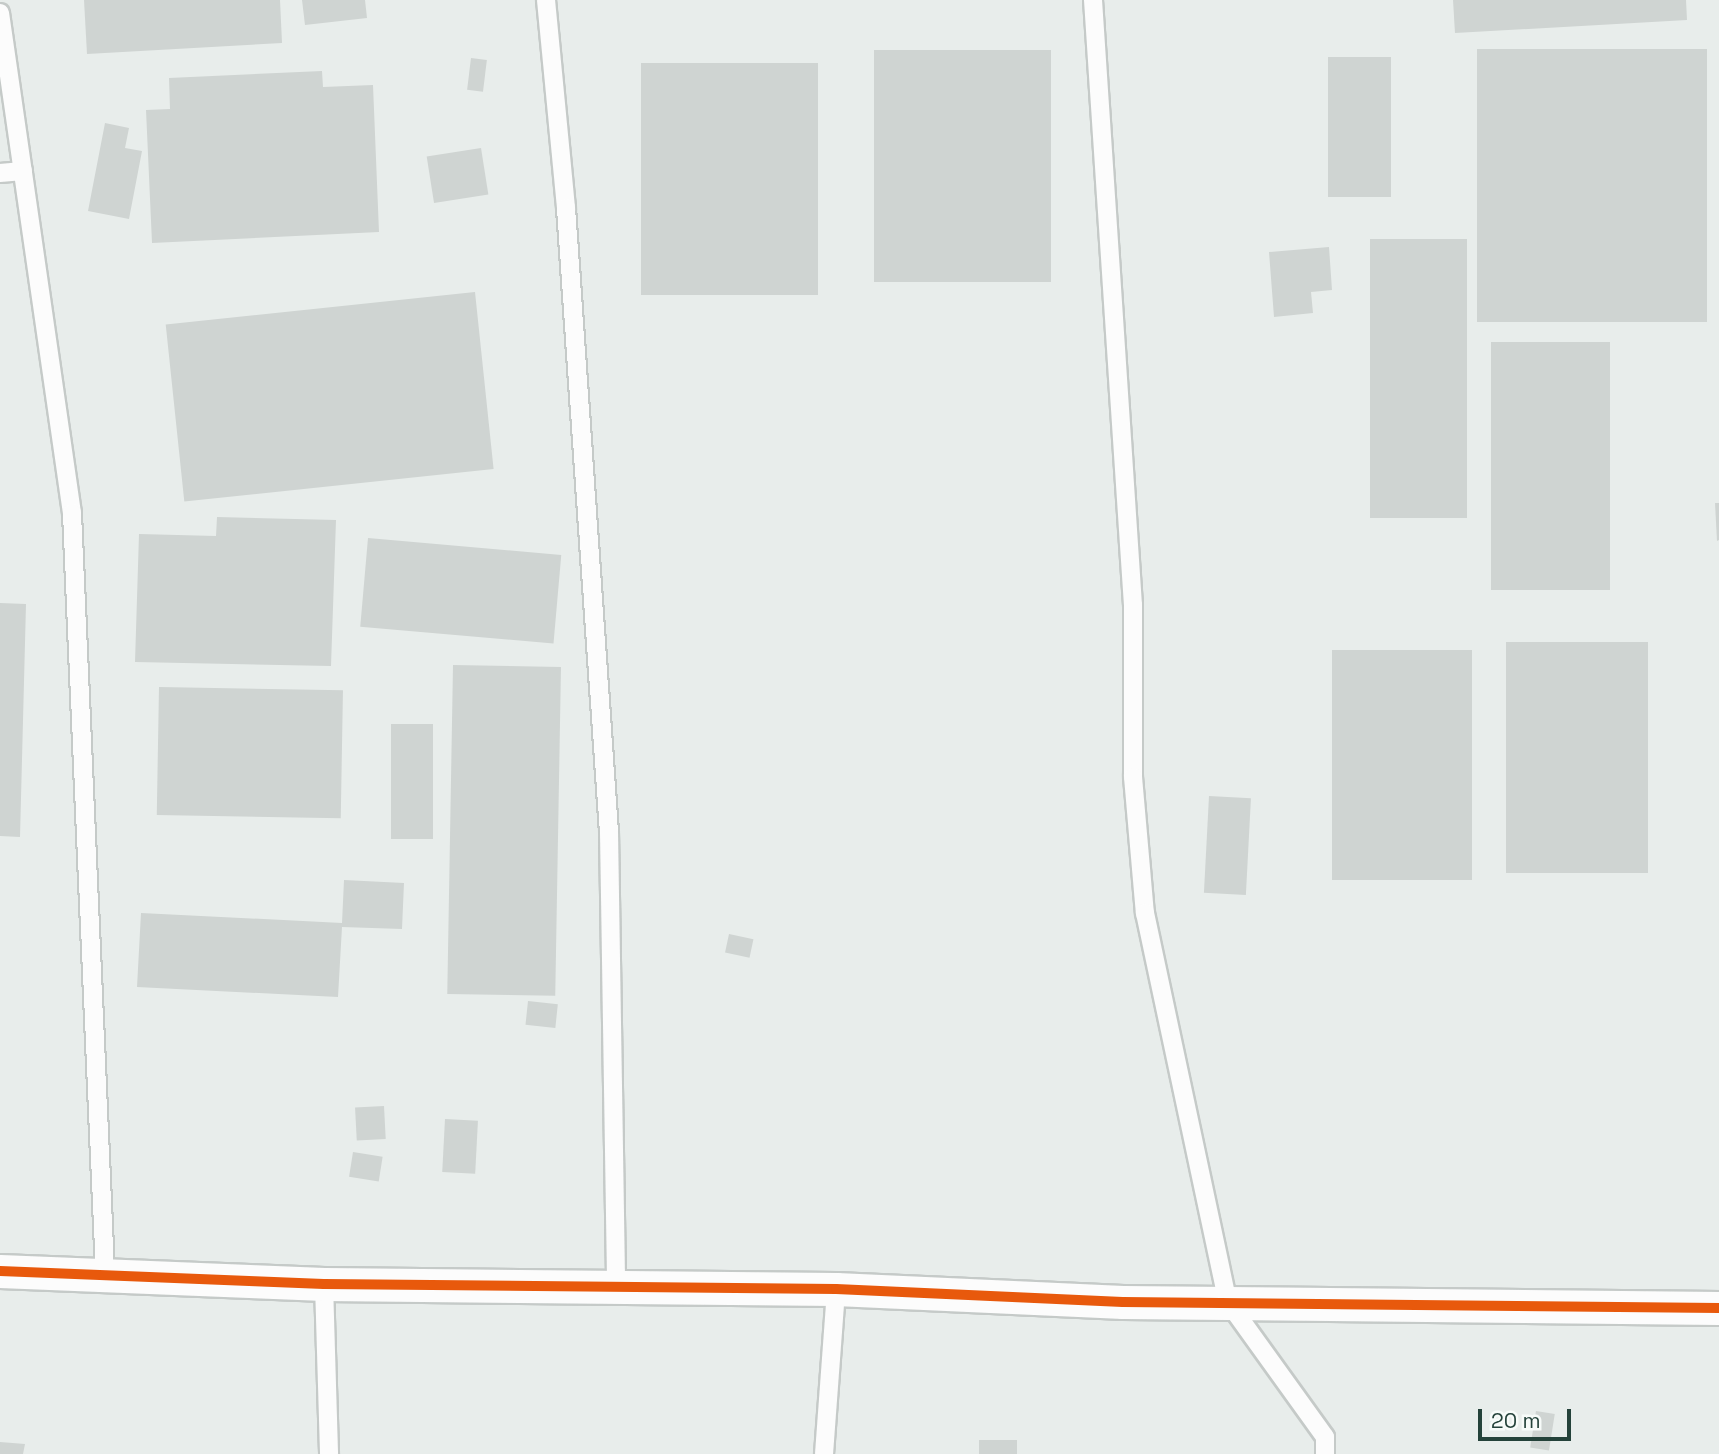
<!DOCTYPE html>
<style>
body{margin:0}
#map{position:relative;width:1719px;height:1454px;overflow:hidden;background:#e8edeb;font-family:"Space Grotesk",sans-serif}
div>[style]{position:absolute}
[style*='--x']{left:calc(var(--x)*1px);top:calc(var(--y)*1px);width:calc(var(--w)*1px);rotate:calc(var(--a)*1deg)}
.building>*{inset:0;background:#cfd4d2;transform-origin:0 0}
.roads{filter:drop-shadow(2px 0 #c5cac8) drop-shadow(-2px 0 #c5cac8) drop-shadow(0 2px #c5cac8) drop-shadow(0 -2px #c5cac8)}
.lane>*{height:18px;margin:-9px;padding:0 9px;transform-origin:9px;border-radius:9px;background:#fcfcfc}
.street>*{height:33px;margin:-16.5px;padding:0 16.5px;transform-origin:16.5px;border-radius:16.5px;background:#fcfcfc}
.cycleway>*{height:10px;margin:-5px;padding:0 5px;transform-origin:5px;border-radius:5px;background:#e8590c}
span{translate:-50% -50%;white-space:nowrap;text-align:center;line-height:1.15;-webkit-text-stroke:6px #f7fbf9;paint-order:stroke}
.scale{position:absolute;left:1478px;top:1409px;width:93px;height:32px;box-sizing:border-box;border:4px solid #24423a;border-top:0;padding-left:9px;font-size:21px;line-height:24px;white-space:nowrap;color:#24423a;-webkit-text-stroke:5px #f7fbf9;paint-order:stroke}
</style>
<div id="map">
<div class="building">
<div style="clip-path:polygon(84px 0,280px 0,282px 43px,87px 54px)"></div>
<div style="clip-path:polygon(302px 0,365px 0,367px 18px,305px 25px)"></div>
<div style="clip-path:polygon(1453px 0,1686px 0,1687px 20px,1455px 33px)"></div>
<div style="left:1477px;top:49px;width:230px;height:273px"></div>
<div style="left:874px;top:50px;width:177px;height:232px"></div>
<div style="left:1328px;top:57px;width:63px;height:140px"></div>
<div style="left:471px;top:58px;width:16px;height:32px;rotate:7deg"></div>
<div style="left:818px;top:63px;width:232px;height:177px;rotate:90deg"></div>
<div style="clip-path:polygon(322px 71px,323px 87px,373px 85px,379px 232px,152px 243px,146px 110px,170px 109px,169px 78px)"></div>
<div style="clip-path:polygon(105px 123px,129px 128px,125px 148px,142px 151px,129px 219px,88px 211px)"></div>
<div style="left:481px;top:148px;width:47px;height:55px;rotate:81deg"></div>
<div style="left:1370px;top:239px;width:97px;height:279px"></div>
<div style="clip-path:polygon(1329px 247px,1332px 290px,1311px 292px,1313px 313px,1274px 317px,1269px 252px)"></div>
<div style="left:475px;top:292px;width:178px;height:311px;rotate:84deg"></div>
<div style="left:1491px;top:342px;width:119px;height:248px"></div>
<div style="clip-path:polygon(1715px 503px,1719px 503px,1719px 540px,1717px 541px)"></div>
<div style="clip-path:polygon(217px 517px,336px 520px,331px 666px,135px 662px,139px 534px,216px 536px)"></div>
<div style="left:368px;top:538px;width:194px;height:89px;rotate:5deg"></div>
<div style="clip-path:polygon(0 603px,26px 604px,20px 837px,0 836px)"></div>
<div style="left:1648px;top:642px;width:231px;height:142px;rotate:90deg"></div>
<div style="left:1332px;top:650px;width:140px;height:230px"></div>
<div style="left:453px;top:665px;width:108px;height:329px;rotate:1deg"></div>
<div style="left:159px;top:687px;width:184px;height:128px;rotate:1deg"></div>
<div style="left:391px;top:724px;width:42px;height:115px"></div>
<div style="left:1209px;top:796px;width:42px;height:97px;rotate:3deg"></div>
<div style="clip-path:polygon(344px 880px,404px 883px,402px 929px,342px 927px,338px 997px,137px 987px,141px 913px,342px 923px)"></div>
<div style="left:729px;top:934px;width:25px;height:19px;rotate:12deg"></div>
<div style="left:528px;top:1001px;width:30px;height:24px;rotate:6deg"></div>
<div style="left:384px;top:1106px;width:33px;height:29px;rotate:87deg"></div>
<div style="left:445px;top:1119px;width:33px;height:53px;rotate:3deg"></div>
<div style="left:353px;top:1152px;width:30px;height:25px;rotate:9deg"></div>
<div style="left:1536px;top:1411px;width:19px;height:37px;rotate:9deg"></div>
<div style="left:1017px;top:1440px;width:14px;height:38px;rotate:90deg"></div>
<div style="clip-path:polygon(0 1442px,25px 1444px,23px 1454px,0 1454px)"></div>
</div>
<div class="roads">
<div class="lane">
<div style="--x:546;--y:0;--w:209;--a:84.5"></div>
<div style="--x:566;--y:208;--w:625;--a:86.06"></div>
<div style="--x:609;--y:832;--w:458;--a:89.1"></div>
<div style="--x:1093;--y:0;--w:606;--a:86.22"></div>
<div style="--x:1133;--y:605;--w:172;--a:90"></div>
<div style="--x:1133;--y:777;--w:137;--a:85"></div>
<div style="--x:1145;--y:913;--w:398;--a:78"></div>
<div style="--x:1228;--y:1302;--w:166;--a:54.3"></div>
<div style="--x:1325;--y:1437;--w:17;--a:90"></div>
<div style="--x:0;--y:13;--w:505;--a:81.81"></div>
<div style="--x:72;--y:513;--w:761;--a:87.51"></div>
<div style="--x:0;--y:173;--w:23;--a:-5"></div>
<div style="--x:324;--y:1284;--w:170;--a:88.3"></div>
<div style="--x:824;--y:1454;--w:165;--a:-85.8"></div>
</div>
<div class="street">
<div style="--x:0;--y:1271;--w:324;--a:2.3"></div>
<div style="--x:324;--y:1284;--w:512;--a:0.56"></div>
<div style="--x:836;--y:1289;--w:287;--a:2.6"></div>
<div style="--x:1123;--y:1302;--w:596;--a:0.58"></div>
</div>
</div>
<div class="cycleway">
<div style="--x:0;--y:1271;--w:324;--a:2.3"></div>
<div style="--x:324;--y:1284;--w:512;--a:0.56"></div>
<div style="--x:836;--y:1289;--w:287;--a:2.6"></div>
<div style="--x:1123;--y:1302;--w:596;--a:0.58"></div>
</div>
<div class="scale">20 m</div>
</div>
